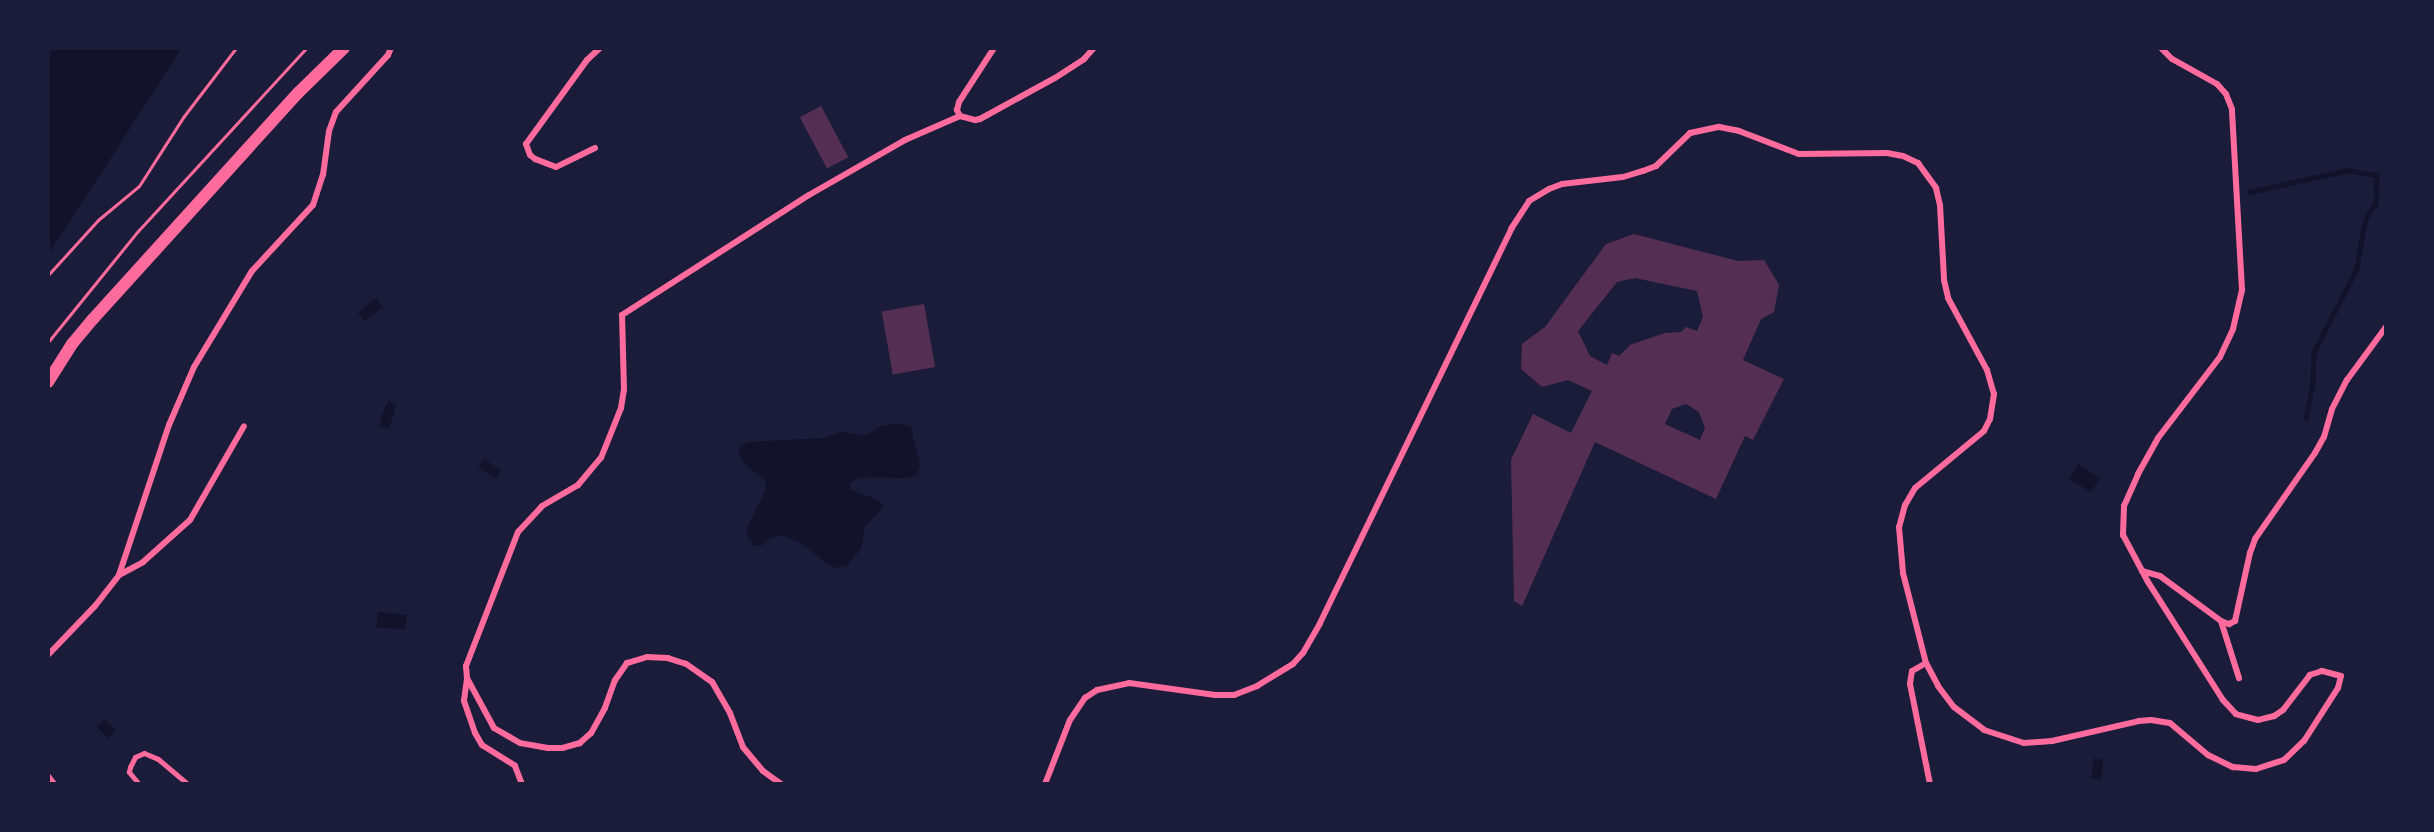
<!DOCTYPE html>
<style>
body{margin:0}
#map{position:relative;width:2434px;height:832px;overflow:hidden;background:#1b1b3a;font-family:Roboto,sans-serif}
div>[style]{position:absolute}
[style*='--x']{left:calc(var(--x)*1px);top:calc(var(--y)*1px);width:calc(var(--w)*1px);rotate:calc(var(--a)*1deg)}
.water>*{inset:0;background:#12122b;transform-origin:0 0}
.stream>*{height:4.5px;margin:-2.25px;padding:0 2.25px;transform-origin:2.25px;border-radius:2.25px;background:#12122b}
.building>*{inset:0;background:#542f53;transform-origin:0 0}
.path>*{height:3px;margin:-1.5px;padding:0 1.5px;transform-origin:1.5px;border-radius:1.5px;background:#ff6b9d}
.pedestrian>*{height:5px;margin:-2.5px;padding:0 2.5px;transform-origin:2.5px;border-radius:2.5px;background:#ff6b9d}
.minor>*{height:6px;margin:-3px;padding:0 3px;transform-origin:3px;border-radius:3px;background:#ff6b9d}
.secondary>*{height:12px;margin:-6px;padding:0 6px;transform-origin:6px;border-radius:6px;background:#ff6b9d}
span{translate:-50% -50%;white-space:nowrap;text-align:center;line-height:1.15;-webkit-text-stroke:4.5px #1b1b3a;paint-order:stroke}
.frame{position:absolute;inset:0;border:50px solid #1b1b3a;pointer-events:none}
</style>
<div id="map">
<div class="water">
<div style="clip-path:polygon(48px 48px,182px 48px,48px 255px)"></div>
<div style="left:376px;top:298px;width:11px;height:23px;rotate:52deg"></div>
<div style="clip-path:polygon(389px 400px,396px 406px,389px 428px,379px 427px,383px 411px)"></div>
<div style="clip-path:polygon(898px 423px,911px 427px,920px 465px,917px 475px,907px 478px,859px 477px,849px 484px,851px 490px,880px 501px,883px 507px,865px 527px,861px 549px,847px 565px,833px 568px,802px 544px,783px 535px,770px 538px,763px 545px,755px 546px,748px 538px,747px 528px,766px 489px,765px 480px,746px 465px,738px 453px,741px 445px,749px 442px,824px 438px,841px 432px,866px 436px,881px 426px)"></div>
<div style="left:484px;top:459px;width:21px;height:10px;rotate:35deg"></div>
<div style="left:2078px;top:464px;width:26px;height:17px;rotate:32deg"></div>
<div style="left:378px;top:612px;width:29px;height:15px;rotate:6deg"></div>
<div style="left:104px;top:719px;width:16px;height:11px;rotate:43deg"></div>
<div style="clip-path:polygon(2094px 758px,2103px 760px,2101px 780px,2091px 778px)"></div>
</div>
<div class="stream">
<div style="--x:2249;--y:192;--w:101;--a:-12.5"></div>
<div style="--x:2348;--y:170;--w:29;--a:10"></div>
<div style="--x:2377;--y:175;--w:29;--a:92"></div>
<div style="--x:2376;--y:204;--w:14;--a:126"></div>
<div style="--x:2368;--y:215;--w:13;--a:108"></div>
<div style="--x:2364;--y:227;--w:43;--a:99.5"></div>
<div style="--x:2357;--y:269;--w:94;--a:117.1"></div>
<div style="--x:2314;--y:353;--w:30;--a:92"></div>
<div style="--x:2313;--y:383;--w:36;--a:101"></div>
</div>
<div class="building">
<div style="left:821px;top:106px;width:58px;height:24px;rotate:62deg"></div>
<div style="clip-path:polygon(evenodd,1634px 234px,1738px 261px,1764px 260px,1779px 285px,1774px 312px,1761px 319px,1743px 360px,1784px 379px,1753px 440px,1745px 436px,1716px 499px,1595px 442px,1522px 606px,1514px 601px,1511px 460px,1533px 414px,1571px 433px,1592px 391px,1568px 380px,1542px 387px,1521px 369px,1522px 344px,1545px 327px,1606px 244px,1634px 234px,1635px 278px,1697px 291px,1703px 317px,1697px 331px,1686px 327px,1681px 332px,1665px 333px,1644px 340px,1630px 345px,1619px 356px,1612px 353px,1607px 365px,1590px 356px,1578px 331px,1617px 282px,1635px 278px,1634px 234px,1686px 404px,1699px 412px,1705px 428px,1700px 440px,1665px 424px,1672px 409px,1686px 404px)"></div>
<div style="left:924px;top:304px;width:64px;height:43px;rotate:80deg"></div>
</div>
<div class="path">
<div style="--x:48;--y:275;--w:74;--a:-47.7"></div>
<div style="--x:98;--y:220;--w:53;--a:-39.7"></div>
<div style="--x:139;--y:186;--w:83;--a:-57.3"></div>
<div style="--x:184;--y:116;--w:86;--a:-52.6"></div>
<div style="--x:48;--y:342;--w:143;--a:-51"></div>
<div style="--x:138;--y:231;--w:248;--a:-47.4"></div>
</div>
<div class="pedestrian">
<div style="--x:139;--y:784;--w:16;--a:-130"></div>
<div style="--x:129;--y:772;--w:5;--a:-79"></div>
<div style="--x:130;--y:767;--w:11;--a:-63"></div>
<div style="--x:135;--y:757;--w:10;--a:-24"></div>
<div style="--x:144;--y:753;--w:15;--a:23"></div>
<div style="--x:158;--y:759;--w:39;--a:40"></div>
</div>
<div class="minor">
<div style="--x:960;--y:116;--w:16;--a:15"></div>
<div style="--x:975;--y:120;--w:5;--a:-11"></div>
<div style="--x:980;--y:119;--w:85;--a:-28.7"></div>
<div style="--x:1055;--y:78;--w:35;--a:-33"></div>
<div style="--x:1084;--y:59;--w:15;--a:-48"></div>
<div style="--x:960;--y:116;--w:7;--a:-117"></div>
<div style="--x:957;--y:110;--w:8;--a:-76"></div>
<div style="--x:959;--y:102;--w:64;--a:-57.1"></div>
<div style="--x:595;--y:148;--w:43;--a:154"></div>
<div style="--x:556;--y:167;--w:22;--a:-159"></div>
<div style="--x:535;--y:159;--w:6;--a:-141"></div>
<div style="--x:530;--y:155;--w:12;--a:-110"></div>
<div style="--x:526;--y:144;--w:104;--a:-54"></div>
<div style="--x:587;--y:60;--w:18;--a:-43"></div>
<div style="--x:2142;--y:571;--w:19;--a:16"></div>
<div style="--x:2160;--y:576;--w:76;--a:36.4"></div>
<div style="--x:2221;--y:621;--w:9;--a:21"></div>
<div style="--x:2229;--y:624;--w:7;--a:-27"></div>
<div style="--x:2235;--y:621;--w:70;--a:-77.6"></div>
<div style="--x:2250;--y:553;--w:15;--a:-70"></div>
<div style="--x:2255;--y:539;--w:105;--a:-55.1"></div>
<div style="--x:2315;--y:453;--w:18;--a:-61"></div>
<div style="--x:2324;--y:437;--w:29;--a:-74"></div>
<div style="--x:2332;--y:409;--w:33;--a:-63"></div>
<div style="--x:2347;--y:380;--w:66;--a:-53.7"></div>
<div style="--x:119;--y:575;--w:27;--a:-28"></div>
<div style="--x:143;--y:562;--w:63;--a:-41.8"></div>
<div style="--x:190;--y:520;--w:108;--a:-60.1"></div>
<div style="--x:2221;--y:621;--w:60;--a:72.5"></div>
<div style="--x:48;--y:655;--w:68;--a:-46.2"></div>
<div style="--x:95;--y:606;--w:39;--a:-52"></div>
<div style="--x:119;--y:575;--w:158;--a:-71.6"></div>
<div style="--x:169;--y:425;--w:63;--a:-66.7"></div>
<div style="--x:194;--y:367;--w:112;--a:-58.9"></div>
<div style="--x:252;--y:271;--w:90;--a:-47.3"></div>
<div style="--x:313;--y:205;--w:32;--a:-72"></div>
<div style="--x:323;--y:175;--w:44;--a:-82.2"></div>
<div style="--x:329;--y:131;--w:20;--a:-70"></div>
<div style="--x:336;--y:112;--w:77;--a:-47.6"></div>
<div style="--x:388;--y:55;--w:8;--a:-67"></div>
<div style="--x:1926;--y:663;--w:16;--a:150"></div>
<div style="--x:1912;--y:671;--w:13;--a:99"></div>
<div style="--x:1910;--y:684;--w:102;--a:78.7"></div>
<div style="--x:467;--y:679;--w:22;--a:98"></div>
<div style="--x:464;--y:701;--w:34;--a:71"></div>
<div style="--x:475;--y:733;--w:14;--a:60"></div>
<div style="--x:482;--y:745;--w:39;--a:32"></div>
<div style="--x:515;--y:766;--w:19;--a:69"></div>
<div style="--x:48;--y:776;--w:10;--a:53"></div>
<div style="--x:781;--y:784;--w:22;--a:-144"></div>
<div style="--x:763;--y:771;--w:31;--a:-130"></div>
<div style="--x:743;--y:747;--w:36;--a:-111"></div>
<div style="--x:730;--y:713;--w:36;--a:-120"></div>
<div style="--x:712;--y:682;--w:32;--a:-145"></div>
<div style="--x:686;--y:664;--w:19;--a:-162"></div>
<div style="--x:668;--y:658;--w:21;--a:-177"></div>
<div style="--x:647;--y:657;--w:21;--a:163"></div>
<div style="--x:627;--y:663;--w:21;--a:125"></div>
<div style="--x:615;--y:680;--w:30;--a:110"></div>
<div style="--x:605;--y:708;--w:29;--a:119"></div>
<div style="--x:591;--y:733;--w:15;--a:138"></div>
<div style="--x:580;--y:743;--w:18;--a:164"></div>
<div style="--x:563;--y:748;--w:15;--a:180"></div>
<div style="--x:548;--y:748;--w:28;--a:-170"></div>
<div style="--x:520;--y:743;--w:30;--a:-150"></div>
<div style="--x:494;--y:728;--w:57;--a:-118.4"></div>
<div style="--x:467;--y:678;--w:12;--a:-95"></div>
<div style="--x:466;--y:666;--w:144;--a:-68.8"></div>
<div style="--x:518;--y:532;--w:35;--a:-47"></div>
<div style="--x:542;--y:506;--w:42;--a:-30.3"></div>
<div style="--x:578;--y:485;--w:35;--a:-50"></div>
<div style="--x:601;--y:458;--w:54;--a:-68.2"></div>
<div style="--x:621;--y:408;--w:18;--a:-81"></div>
<div style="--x:624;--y:390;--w:75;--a:-91.5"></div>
<div style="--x:622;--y:315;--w:222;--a:-32.7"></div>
<div style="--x:809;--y:195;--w:111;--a:-29.8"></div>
<div style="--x:905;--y:140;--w:60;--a:-23.6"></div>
<div style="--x:1045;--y:784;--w:69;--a:-68.7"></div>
<div style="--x:1070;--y:720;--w:27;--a:-56"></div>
<div style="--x:1085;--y:698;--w:14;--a:-34"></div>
<div style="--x:1097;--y:690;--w:33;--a:-12"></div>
<div style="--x:1129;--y:683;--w:87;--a:7.9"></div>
<div style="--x:1215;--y:695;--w:19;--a:0"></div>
<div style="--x:1234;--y:695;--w:25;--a:-21"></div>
<div style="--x:1257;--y:686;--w:42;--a:-31.4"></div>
<div style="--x:1293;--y:664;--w:15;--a:-48"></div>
<div style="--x:1303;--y:653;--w:34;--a:-60"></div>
<div style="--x:1320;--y:623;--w:438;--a:-64.1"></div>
<div style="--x:1511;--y:229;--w:33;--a:-57"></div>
<div style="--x:1529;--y:201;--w:23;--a:-31"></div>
<div style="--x:1549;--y:189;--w:14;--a:-21"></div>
<div style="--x:1562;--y:184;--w:61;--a:-6.5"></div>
<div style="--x:1623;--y:177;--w:21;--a:-17"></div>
<div style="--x:1643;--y:171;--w:14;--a:-21"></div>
<div style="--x:1656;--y:166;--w:47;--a:-44.1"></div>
<div style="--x:1690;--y:133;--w:30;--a:-12"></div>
<div style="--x:1719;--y:127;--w:20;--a:11"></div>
<div style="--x:1739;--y:131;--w:64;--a:21"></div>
<div style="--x:1799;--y:154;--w:88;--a:-0.7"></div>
<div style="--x:1887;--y:153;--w:16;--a:11"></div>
<div style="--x:1903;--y:156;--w:17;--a:25"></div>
<div style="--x:1918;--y:163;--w:31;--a:54"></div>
<div style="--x:1936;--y:188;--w:17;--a:77"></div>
<div style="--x:1940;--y:205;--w:75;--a:86.9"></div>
<div style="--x:1944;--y:280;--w:18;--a:77"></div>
<div style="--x:1948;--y:298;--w:82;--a:61.6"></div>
<div style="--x:1987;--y:370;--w:25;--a:74"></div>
<div style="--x:1994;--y:394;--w:25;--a:99"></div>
<div style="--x:1990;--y:419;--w:13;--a:117"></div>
<div style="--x:1984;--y:431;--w:89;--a:140.4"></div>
<div style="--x:1915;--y:488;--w:20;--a:120"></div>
<div style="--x:1905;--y:505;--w:23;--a:105"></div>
<div style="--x:1899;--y:527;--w:46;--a:85"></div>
<div style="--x:1903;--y:573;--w:93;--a:75.7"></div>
<div style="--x:1926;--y:663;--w:26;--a:62"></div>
<div style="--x:1938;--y:686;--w:26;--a:53"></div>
<div style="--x:1954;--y:707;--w:38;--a:37"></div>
<div style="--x:1984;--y:730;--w:42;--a:18"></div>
<div style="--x:2024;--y:743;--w:28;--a:-4"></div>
<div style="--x:2052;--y:741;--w:89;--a:-12.9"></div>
<div style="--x:2139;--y:721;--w:12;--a:-5"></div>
<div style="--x:2151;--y:720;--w:19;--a:9"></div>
<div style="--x:2170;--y:723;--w:50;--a:40.1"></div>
<div style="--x:2208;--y:755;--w:28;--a:26"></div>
<div style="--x:2233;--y:767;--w:23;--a:5"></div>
<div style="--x:2256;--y:769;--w:29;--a:-18"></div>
<div style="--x:2284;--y:760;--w:28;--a:-44"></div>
<div style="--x:2304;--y:741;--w:63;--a:-57.3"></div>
<div style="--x:2338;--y:688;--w:12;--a:-76"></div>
<div style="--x:2341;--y:676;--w:20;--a:-165"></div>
<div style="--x:2322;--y:671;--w:13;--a:162"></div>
<div style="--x:2310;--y:675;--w:44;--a:127.6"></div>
<div style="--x:2283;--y:710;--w:11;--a:146"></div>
<div style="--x:2274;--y:716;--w:16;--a:166"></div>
<div style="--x:2258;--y:720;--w:23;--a:-165"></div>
<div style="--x:2236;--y:714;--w:19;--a:-133"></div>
<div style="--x:2223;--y:700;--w:140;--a:-122.4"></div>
<div style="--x:2148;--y:582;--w:53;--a:-118"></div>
<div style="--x:2123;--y:535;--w:29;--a:-88"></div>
<div style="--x:2124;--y:506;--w:35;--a:-66"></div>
<div style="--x:2138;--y:474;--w:41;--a:-60.9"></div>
<div style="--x:2158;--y:438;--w:102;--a:-52.6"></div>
<div style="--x:2220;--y:357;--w:31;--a:-65"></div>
<div style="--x:2233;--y:329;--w:40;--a:-77"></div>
<div style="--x:2242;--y:290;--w:181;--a:-93.2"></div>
<div style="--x:2232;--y:109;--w:16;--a:-112"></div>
<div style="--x:2226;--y:94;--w:13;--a:-132"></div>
<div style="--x:2217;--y:84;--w:51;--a:-150.9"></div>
<div style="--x:2172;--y:59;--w:16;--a:-135"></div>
</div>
<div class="secondary">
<div style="--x:48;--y:382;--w:45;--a:-57.7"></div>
<div style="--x:72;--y:344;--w:33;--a:-50"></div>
<div style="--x:93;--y:319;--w:305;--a:-47.8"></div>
<div style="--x:298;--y:93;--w:64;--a:-44.4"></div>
</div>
<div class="frame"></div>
</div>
